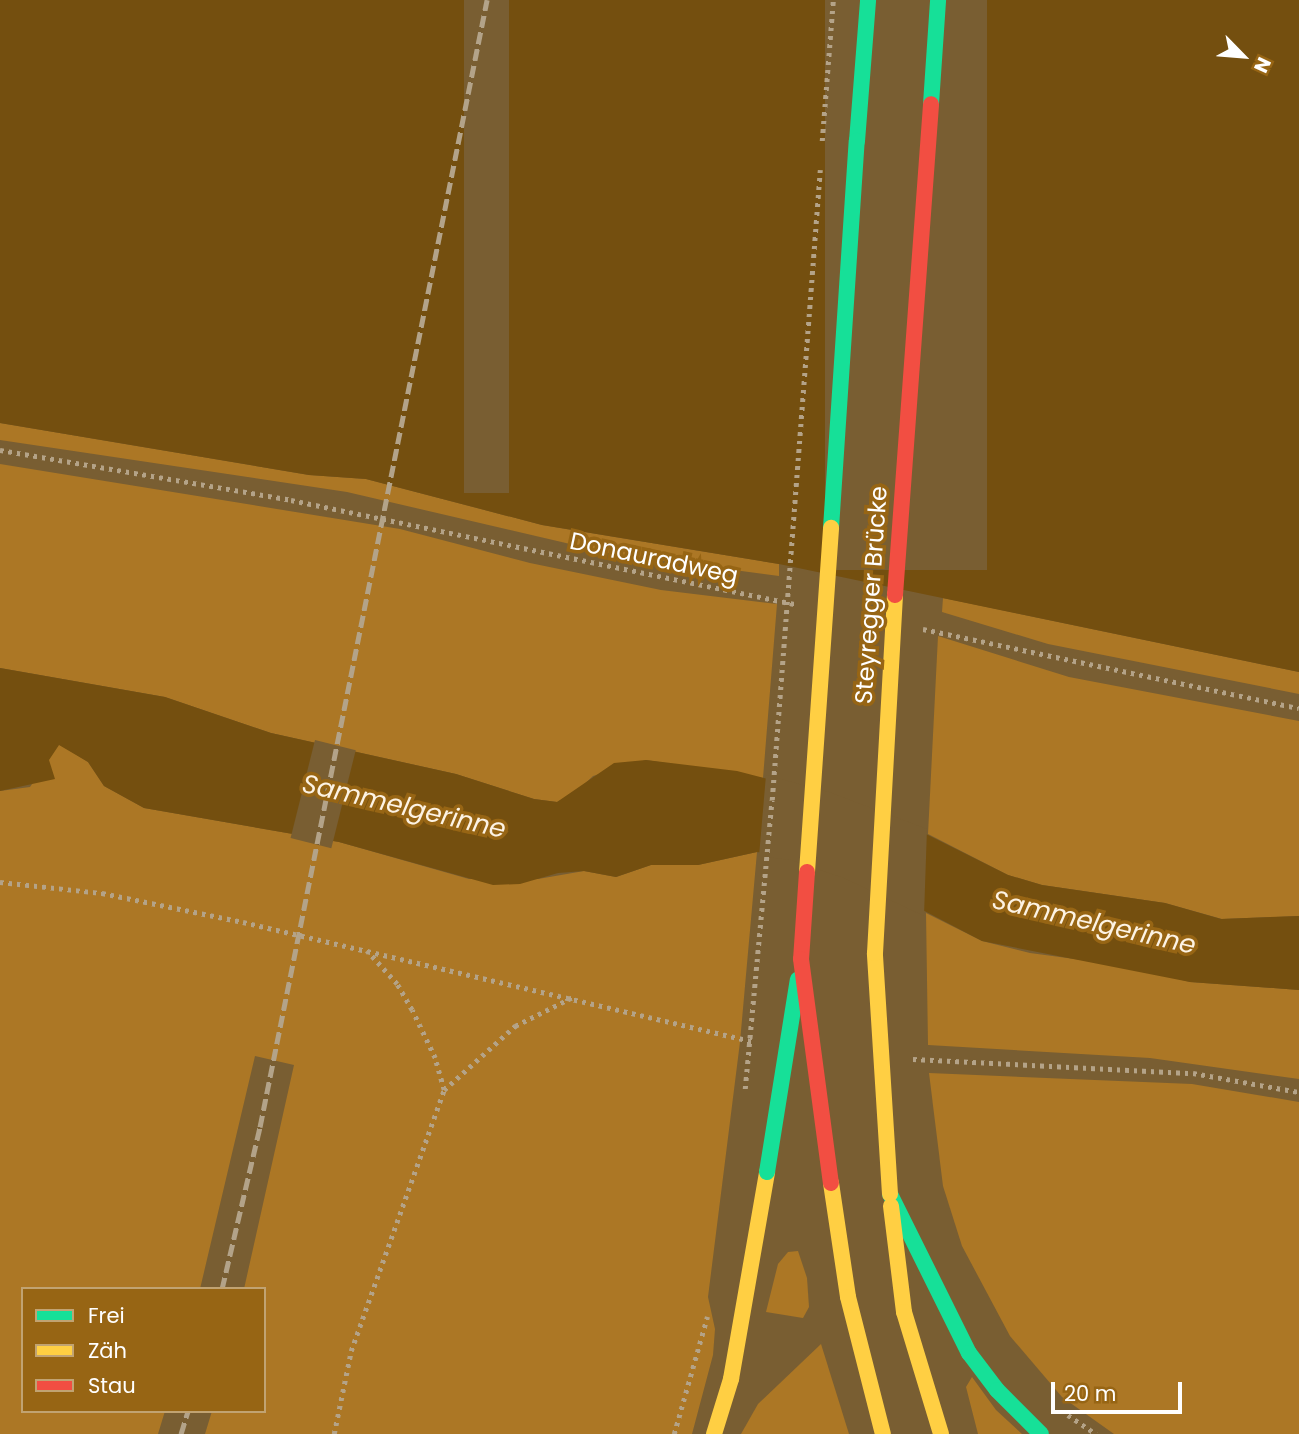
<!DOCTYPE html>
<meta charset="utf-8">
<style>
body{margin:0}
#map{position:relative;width:1299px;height:1434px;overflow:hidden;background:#795e32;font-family:Poppins,sans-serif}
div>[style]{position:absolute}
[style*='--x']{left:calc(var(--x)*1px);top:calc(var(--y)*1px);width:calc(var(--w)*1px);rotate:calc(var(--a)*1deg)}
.green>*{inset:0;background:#ac7725}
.water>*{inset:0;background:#744f0f}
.pier>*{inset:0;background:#795e32;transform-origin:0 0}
.path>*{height:4.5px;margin-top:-2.25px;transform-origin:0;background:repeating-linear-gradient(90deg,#b4a388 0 3.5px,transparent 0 8.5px)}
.fast>*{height:16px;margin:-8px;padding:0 8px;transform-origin:8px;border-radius:8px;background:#16e098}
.slow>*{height:16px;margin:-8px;padding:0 8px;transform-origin:8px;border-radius:8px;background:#ffcf43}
.rail>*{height:5px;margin-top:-2.5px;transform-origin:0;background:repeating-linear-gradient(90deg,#b3a389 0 12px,transparent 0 17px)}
.path-bridge>*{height:4.5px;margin-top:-2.25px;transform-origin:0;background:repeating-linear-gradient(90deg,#b4a388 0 3.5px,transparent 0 8.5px)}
.fast-bridge>*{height:16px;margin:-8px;padding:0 8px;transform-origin:8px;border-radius:8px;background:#16e098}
.slow-bridge>*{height:16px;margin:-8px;padding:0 8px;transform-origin:8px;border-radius:8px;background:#ffcf43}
.jam-bridge>*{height:16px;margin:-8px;padding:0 8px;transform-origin:8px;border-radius:8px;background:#f24e42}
span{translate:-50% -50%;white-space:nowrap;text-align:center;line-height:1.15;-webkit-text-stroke:7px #976514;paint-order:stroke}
.street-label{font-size:24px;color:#fff}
.water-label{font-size:26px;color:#fdf3e4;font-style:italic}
.legend{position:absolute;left:21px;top:1287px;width:245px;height:126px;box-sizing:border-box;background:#976514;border:2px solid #c1a372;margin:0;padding:9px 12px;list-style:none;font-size:21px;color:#fff}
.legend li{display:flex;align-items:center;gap:14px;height:35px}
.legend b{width:35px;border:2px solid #c1a372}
.north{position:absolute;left:1208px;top:21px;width:70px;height:70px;-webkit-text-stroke:5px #976514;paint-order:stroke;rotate:115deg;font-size:19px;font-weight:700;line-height:28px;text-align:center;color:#fff}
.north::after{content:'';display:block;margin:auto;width:24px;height:32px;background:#fff;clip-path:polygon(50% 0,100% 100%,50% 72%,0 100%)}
.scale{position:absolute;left:1051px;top:1382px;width:131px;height:32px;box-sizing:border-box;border:4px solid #fff;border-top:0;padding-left:9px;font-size:21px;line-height:24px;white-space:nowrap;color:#fff;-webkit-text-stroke:5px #976514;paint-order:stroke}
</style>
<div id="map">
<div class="green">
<div style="clip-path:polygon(0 423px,309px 475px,366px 479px,542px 525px,779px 564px,779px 576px,613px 554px,347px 492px,0 440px)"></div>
<div style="clip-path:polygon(0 464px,400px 529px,530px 563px,661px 590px,777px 604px,763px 778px,646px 760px,593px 776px,576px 792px,557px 802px,534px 799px,456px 774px,271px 733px,165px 697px,0 668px)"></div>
<div style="clip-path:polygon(943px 598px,1299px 672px,1299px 694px,1048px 644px,942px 612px)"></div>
<div style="clip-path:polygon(938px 636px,1069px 677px,1299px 721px,1299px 916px,1222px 919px,1165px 903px,1042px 885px,1008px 875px,928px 834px)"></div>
<div style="clip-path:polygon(59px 744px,88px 762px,104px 786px,144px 808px,339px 842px,469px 879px,538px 879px,584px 871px,616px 877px,651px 865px,698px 865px,757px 852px,740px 1042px,708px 1297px,715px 1329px,713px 1355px,692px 1434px,205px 1434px,212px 1411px,264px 1411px,264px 1289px,244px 1289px,294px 1065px,255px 1056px,200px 1289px,23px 1289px,23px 1411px,165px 1411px,158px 1434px,0 1434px,0 791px,30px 787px)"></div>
<div style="clip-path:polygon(926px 913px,982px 941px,1030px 953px,1127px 966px,1190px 982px,1299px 990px,1299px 1079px,1150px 1058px,928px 1045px)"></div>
<div style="clip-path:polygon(929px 1073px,1192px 1084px,1299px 1102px,1299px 1434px,1114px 1434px,1062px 1397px,1010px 1336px,962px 1246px,943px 1186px)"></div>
<div style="clip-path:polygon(798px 1251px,807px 1278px,809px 1307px,803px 1318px,766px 1312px,778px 1264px,788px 1252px)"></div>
<div style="clip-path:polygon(821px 1344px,849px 1434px,741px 1434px,758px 1404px)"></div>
<div style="clip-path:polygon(972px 1377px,996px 1410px,1022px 1434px,978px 1434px,966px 1387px)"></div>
</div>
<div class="water">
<div style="clip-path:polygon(0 0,1299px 0,1299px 672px,779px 564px,542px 525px,366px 479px,309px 475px,0 423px)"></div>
<div style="clip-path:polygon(0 668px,165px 697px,271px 733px,456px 774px,534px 799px,557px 802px,614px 763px,646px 760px,737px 771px,828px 795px,898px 820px,1008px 875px,1042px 885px,1165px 903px,1221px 919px,1299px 916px,1299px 990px,1190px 982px,982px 941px,890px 893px,792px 857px,757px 852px,698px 865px,651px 865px,616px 877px,584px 871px,558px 873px,520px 884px,493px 885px,339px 842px,144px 808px,104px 786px,88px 762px,59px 745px,49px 760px,55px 779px,0 791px)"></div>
</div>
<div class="pier">
<div style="left:464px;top:0;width:45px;height:493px"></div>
<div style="left:825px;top:0;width:162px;height:570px"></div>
<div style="left:315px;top:740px;width:42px;height:101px;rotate:14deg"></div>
<div style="clip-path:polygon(766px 775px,829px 792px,927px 829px,924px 916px,844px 878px,791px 860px,759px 856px)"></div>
</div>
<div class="path">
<div style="--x:0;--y:450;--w:295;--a:9.7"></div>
<div style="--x:291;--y:500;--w:514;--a:11.68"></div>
<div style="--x:923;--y:629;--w:384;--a:11.9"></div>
<div style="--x:0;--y:882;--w:103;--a:6.2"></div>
<div style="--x:102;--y:893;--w:144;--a:11.6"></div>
<div style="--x:243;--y:922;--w:526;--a:13.19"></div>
<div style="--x:913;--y:1059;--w:280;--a:2.9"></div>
<div style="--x:1193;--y:1073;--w:108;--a:10.2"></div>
<div style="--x:444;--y:1090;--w:96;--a:-42"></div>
<div style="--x:515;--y:1026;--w:65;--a:-26.6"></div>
<div style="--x:1068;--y:1415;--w:34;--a:34"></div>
<div style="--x:334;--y:1434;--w:85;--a:-78.4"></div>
<div style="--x:351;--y:1351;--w:277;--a:-70.4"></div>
<div style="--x:444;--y:1090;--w:33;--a:-106"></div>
<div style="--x:435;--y:1058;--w:53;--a:-115.6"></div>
<div style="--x:412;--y:1010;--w:30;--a:-120"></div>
<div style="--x:397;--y:984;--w:45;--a:-132.3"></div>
<div style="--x:674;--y:1434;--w:122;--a:-74.2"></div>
</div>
<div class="fast">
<div style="--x:857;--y:141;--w:141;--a:-85.5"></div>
<div style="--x:890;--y:1194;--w:178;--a:63.6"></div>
<div style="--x:969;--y:1353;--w:46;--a:52.9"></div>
<div style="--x:997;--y:1390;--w:62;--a:45"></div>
</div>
<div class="slow">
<div style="--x:831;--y:1183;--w:115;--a:81.5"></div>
<div style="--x:848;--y:1297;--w:141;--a:75.7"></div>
<div style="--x:891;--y:1206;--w:107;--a:83"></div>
<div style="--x:904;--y:1312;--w:127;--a:73.1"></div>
<div style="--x:714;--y:1434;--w:58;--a:-72.8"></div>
<div style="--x:731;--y:1379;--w:210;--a:-80.1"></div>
</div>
<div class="rail">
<div style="--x:222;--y:1289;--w:166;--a:-76.8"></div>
<div style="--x:260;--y:1127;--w:1150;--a:-78.61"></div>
<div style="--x:181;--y:1434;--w:24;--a:-73"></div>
</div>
<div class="path-bridge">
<div style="--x:822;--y:141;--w:141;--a:-85.5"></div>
<div style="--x:745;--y:1089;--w:290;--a:-84.7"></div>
<div style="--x:772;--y:800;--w:632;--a:-85.64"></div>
</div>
<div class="fast-bridge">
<div style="--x:931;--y:104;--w:104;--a:-86.1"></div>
<div style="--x:831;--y:528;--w:388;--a:-86.2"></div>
<div style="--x:767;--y:1172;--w:195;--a:-80.9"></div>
</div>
<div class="slow-bridge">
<div style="--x:807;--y:872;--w:345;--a:-86"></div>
<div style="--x:890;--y:1194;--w:241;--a:-93.6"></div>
<div style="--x:875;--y:953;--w:359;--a:-86.8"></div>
</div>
<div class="jam-bridge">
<div style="--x:895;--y:595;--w:492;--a:-85.8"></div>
<div style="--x:807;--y:872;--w:87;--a:93.9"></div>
<div style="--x:801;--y:959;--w:226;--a:82.4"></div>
</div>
<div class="street-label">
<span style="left:654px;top:558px;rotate:12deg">Donauradweg</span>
<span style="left:871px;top:595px;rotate:-86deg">Steyregger Brücke</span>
</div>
<div class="water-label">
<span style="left:404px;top:807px;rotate:13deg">Sammelgerinne</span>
<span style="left:1094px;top:923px;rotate:13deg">Sammelgerinne</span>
</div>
<ul class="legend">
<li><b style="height:9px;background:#16e098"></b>Frei</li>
<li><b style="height:9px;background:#ffcf43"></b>Zäh</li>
<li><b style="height:9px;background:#f24e42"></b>Stau</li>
</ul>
<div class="north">N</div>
<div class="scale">20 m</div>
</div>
